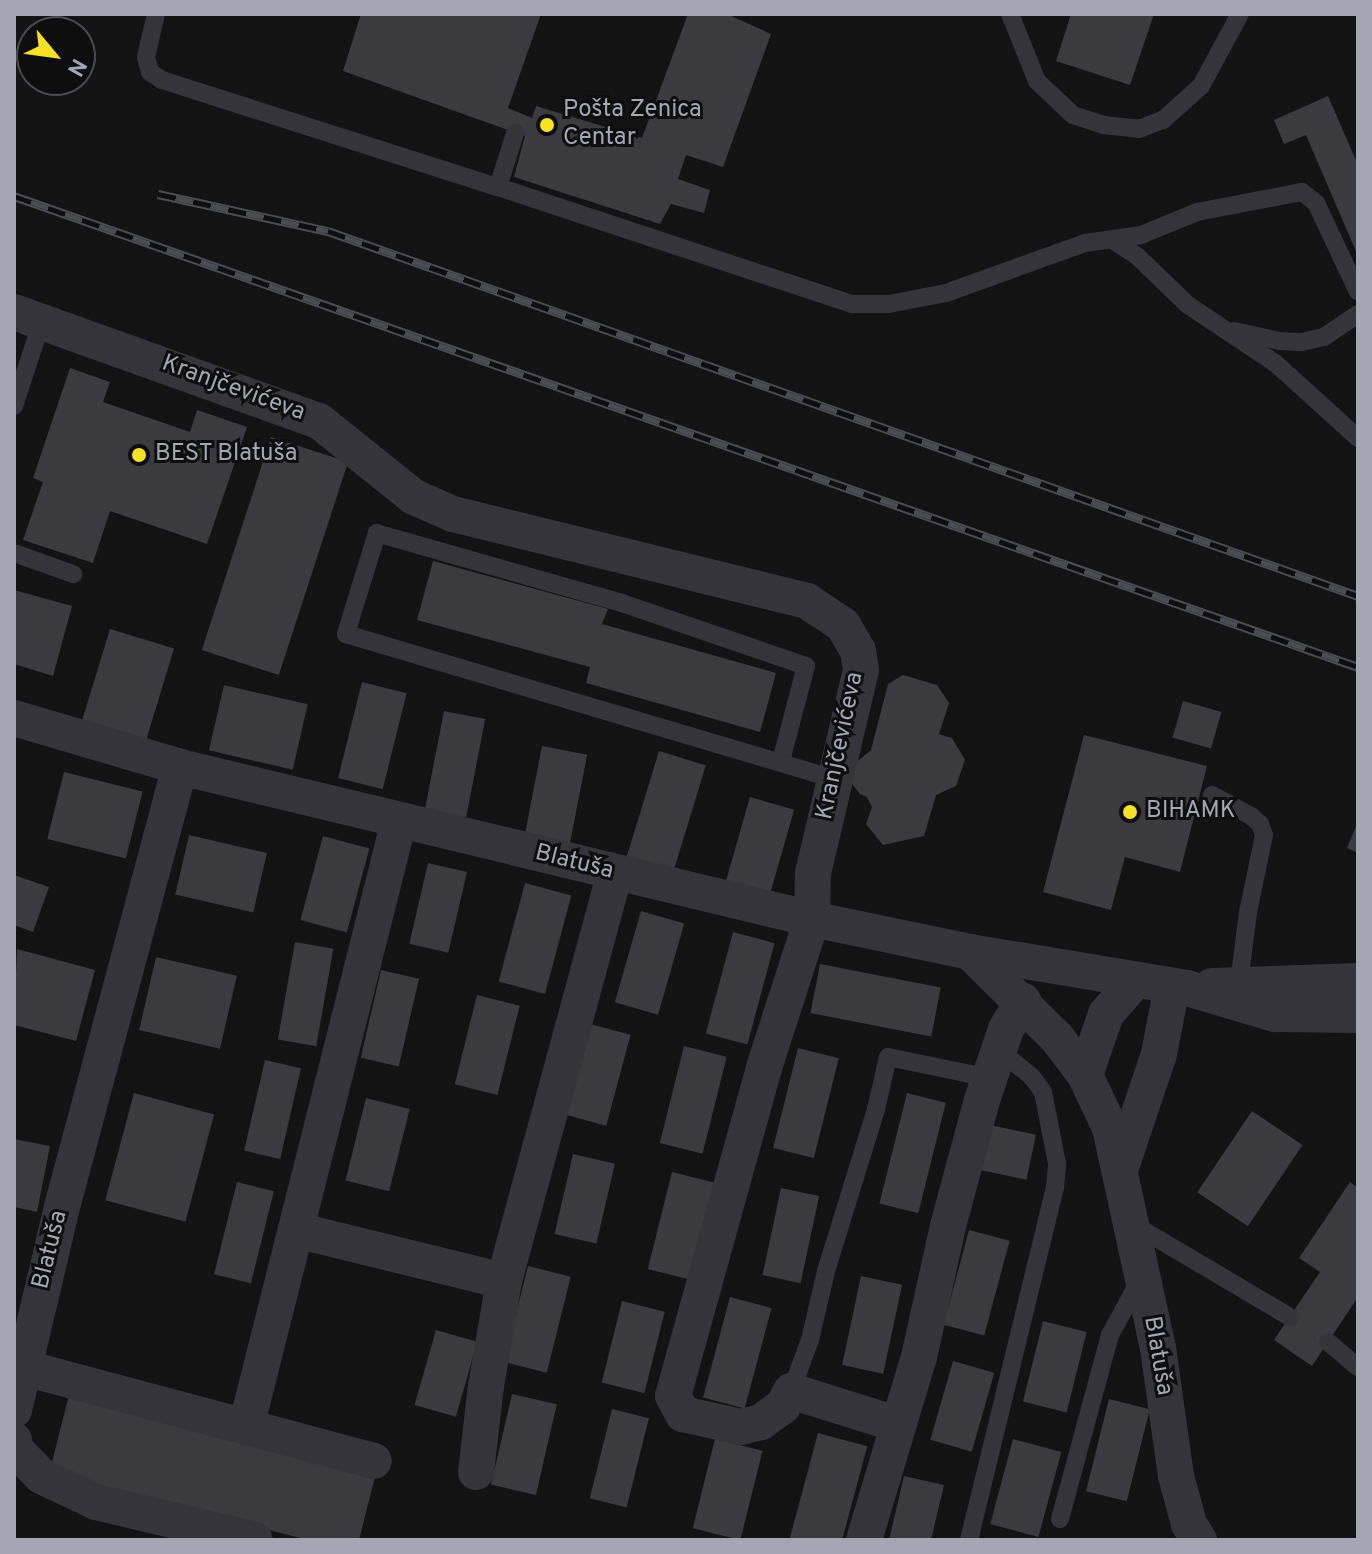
<!DOCTYPE html>
<meta charset="utf-8">
<style>
body{margin:0}
#map{position:relative;width:1372px;height:1554px;overflow:hidden;background:#131314;font-family:Overpass,sans-serif}
div>[style]{position:absolute}
[style*='--x']{left:calc(var(--x)*1px);top:calc(var(--y)*1px);width:calc(var(--w)*1px);rotate:calc(var(--a)*1deg)}
.building>*{inset:0;background:#3a3a3f;transform-origin:0 0}
.lane>*{height:18px;margin:-9px;padding:0 9px;transform-origin:9px;border-radius:9px;background:#34343a}
.street>*{height:36px;margin:-18px;padding:0 18px;transform-origin:18px;border-radius:18px;background:#34343a}
.rail>*{height:9px;margin-top:-4.5px;transform-origin:0;background:repeating-linear-gradient(90deg,#0e0e0f 0 18px,#4a4b53 0 36px);box-sizing:border-box;border-block:2px solid #4a4b53}
.dots>*{width:22px;height:22px;translate:-50% -50%;box-sizing:border-box;border:4px solid #0e0e0f;border-radius:50%}
span{translate:-50% -50%;white-space:nowrap;text-align:center;line-height:1.15;-webkit-text-stroke:6px #0e0e0f;paint-order:stroke}
.poi-label{font-size:24px;color:#a4a5b5}
.left{translate:0 -50%;text-align:left}
.street-label{font-size:24px;color:#a4a5b5}
.frame{position:absolute;inset:0;border:16px solid #a4a5b5;pointer-events:none}
.north{position:absolute;left:16px;top:16px;width:80px;height:80px;box-sizing:border-box;background:#0e0e0f;border:2px solid #4a4a51;border-radius:50%;rotate:119deg;font-size:22px;font-weight:700;line-height:32px;text-align:center;color:#a4a5b5}
.north::after{content:'';display:block;margin:auto;width:28px;height:36px;background:#f8e027;clip-path:polygon(50% 0,100% 100%,50% 72%,0 100%)}
</style>
<div id="map">
<div class="building">
<div style="clip-path:polygon(361px 14px,541px 14px,508px 108px,532px 118px,536px 106px,642px 138px,688px 14px,727px 14px,771px 34px,723px 167px,686px 155px,678px 179px,710px 190px,704px 213px,671px 204px,660px 224px,514px 177px,525px 136px,343px 71px)"></div>
<div style="clip-path:polygon(1071px 14px,1154px 14px,1130px 85px,1056px 61px)"></div>
<div style="clip-path:polygon(1328px 96px,1358px 165px,1358px 256px,1306px 135px,1284px 144px,1274px 120px)"></div>
<div style="clip-path:polygon(70px 368px,110px 382px,103px 402px,190px 432px,197px 410px,247px 427px,207px 544px,110px 511px,93px 563px,23px 540px,43px 482px,33px 478px)"></div>
<div style="left:271px;top:437px;width:81px;height:224px;rotate:18deg"></div>
<div style="clip-path:polygon(433px 561px,608px 609px,602px 624px,776px 673px,760px 732px,586px 683px,590px 667px,417px 620px)"></div>
<div style="clip-path:polygon(14px 590px,72px 606px,53px 676px,14px 664px)"></div>
<div style="left:110px;top:629px;width:67px;height:99px;rotate:17deg"></div>
<div style="clip-path:polygon(903px 675px,937px 685px,949px 703px,939px 734px,952px 738px,965px 760px,956px 786px,936px 795px,924px 836px,883px 845px,866px 824px,872px 807px,867px 797px,860px 794px,850px 781px,854px 764px,871px 750px,888px 684px)"></div>
<div style="left:362px;top:682px;width:46px;height:99px;rotate:14deg"></div>
<div style="left:224px;top:685px;width:86px;height:67px;rotate:13deg"></div>
<div style="left:1183px;top:701px;width:40px;height:38px;rotate:16deg"></div>
<div style="left:444px;top:711px;width:42px;height:101px;rotate:11deg"></div>
<div style="clip-path:polygon(1084px 735px,1207px 766px,1180px 872px,1125px 857px,1111px 910px,1043px 892px)"></div>
<div style="left:542px;top:746px;width:46px;height:94px;rotate:11deg"></div>
<div style="left:659px;top:751px;width:49px;height:116px;rotate:17deg"></div>
<div style="left:64px;top:772px;width:81px;height:69px;rotate:14deg"></div>
<div style="left:750px;top:797px;width:46px;height:90px;rotate:16deg"></div>
<div style="clip-path:polygon(1358px 821px,1358px 853px,1347px 848px)"></div>
<div style="left:189px;top:835px;width:80px;height:61px;rotate:13deg"></div>
<div style="left:323px;top:836px;width:48px;height:87px;rotate:15deg"></div>
<div style="left:428px;top:863px;width:40px;height:83px;rotate:13deg"></div>
<div style="clip-path:polygon(14px 875px,49px 887px,33px 932px,14px 925px)"></div>
<div style="left:525px;top:883px;width:48px;height:102px;rotate:15deg"></div>
<div style="left:641px;top:911px;width:45px;height:95px;rotate:16deg"></div>
<div style="left:733px;top:932px;width:43px;height:105px;rotate:15deg"></div>
<div style="left:295px;top:942px;width:39px;height:99px;rotate:10deg"></div>
<div style="clip-path:polygon(17px 949px,95px 970px,76px 1041px,14px 1025px)"></div>
<div style="left:156px;top:957px;width:83px;height:75px;rotate:13deg"></div>
<div style="left:820px;top:964px;width:123px;height:50px;rotate:11deg"></div>
<div style="left:381px;top:970px;width:39px;height:90px;rotate:13deg"></div>
<div style="left:477px;top:995px;width:44px;height:92px;rotate:14deg"></div>
<div style="left:590px;top:1024px;width:42px;height:94px;rotate:15deg"></div>
<div style="left:684px;top:1046px;width:44px;height:100px;rotate:14deg"></div>
<div style="left:798px;top:1048px;width:42px;height:103px;rotate:14deg"></div>
<div style="left:265px;top:1060px;width:37px;height:93px;rotate:13deg"></div>
<div style="left:134px;top:1093px;width:83px;height:111px;rotate:15deg"></div>
<div style="left:907px;top:1093px;width:40px;height:114px;rotate:14deg"></div>
<div style="left:366px;top:1098px;width:45px;height:85px;rotate:14deg"></div>
<div style="left:1252px;top:1111px;width:61px;height:98px;rotate:34deg"></div>
<div style="left:990px;top:1125px;width:47px;height:46px;rotate:12deg"></div>
<div style="clip-path:polygon(14px 1139px,50px 1146px,37px 1212px,14px 1207px)"></div>
<div style="left:573px;top:1154px;width:43px;height:82px;rotate:13deg"></div>
<div style="left:672px;top:1172px;width:45px;height:100px;rotate:14deg"></div>
<div style="left:237px;top:1182px;width:38px;height:95px;rotate:14deg"></div>
<div style="clip-path:polygon(1350px 1182px,1358px 1188px,1358px 1297px,1312px 1366px,1274px 1340px,1320px 1272px,1299px 1258px)"></div>
<div style="left:781px;top:1188px;width:39px;height:89px;rotate:12deg"></div>
<div style="left:969px;top:1230px;width:42px;height:98px;rotate:15deg"></div>
<div style="left:528px;top:1266px;width:44px;height:99px;rotate:14deg"></div>
<div style="left:861px;top:1276px;width:42px;height:91px;rotate:12deg"></div>
<div style="left:730px;top:1297px;width:43px;height:104px;rotate:15deg"></div>
<div style="left:622px;top:1301px;width:44px;height:84px;rotate:14deg"></div>
<div style="left:1043px;top:1321px;width:45px;height:83px;rotate:14deg"></div>
<div style="left:436px;top:1330px;width:43px;height:78px;rotate:16deg"></div>
<div style="left:953px;top:1361px;width:43px;height:82px;rotate:16deg"></div>
<div style="left:512px;top:1394px;width:46px;height:93px;rotate:13deg"></div>
<div style="clip-path:polygon(69px 1395px,376px 1473px,359px 1540px,308px 1540px,49px 1474px)"></div>
<div style="left:1109px;top:1399px;width:42px;height:95px;rotate:14deg"></div>
<div style="left:612px;top:1409px;width:38px;height:92px;rotate:14deg"></div>
<div style="left:818px;top:1433px;width:51px;height:111px;rotate:15deg"></div>
<div style="left:715px;top:1439px;width:49px;height:92px;rotate:14deg"></div>
<div style="left:1013px;top:1439px;width:50px;height:88px;rotate:15deg"></div>
<div style="clip-path:polygon(904px 1476px,944px 1485px,931px 1540px,889px 1540px)"></div>
</div>
<div class="lane">
<div style="--x:156;--y:14;--w:44;--a:103.1"></div>
<div style="--x:146;--y:57;--w:16;--a:75"></div>
<div style="--x:150;--y:72;--w:14;--a:34"></div>
<div style="--x:162;--y:80;--w:353;--a:17.7"></div>
<div style="--x:498;--y:187;--w:57;--a:-72.5"></div>
<div style="--x:1010;--y:14;--w:72;--a:68.1"></div>
<div style="--x:1037;--y:81;--w:50;--a:43.4"></div>
<div style="--x:1073;--y:115;--w:32;--a:18"></div>
<div style="--x:1103;--y:125;--w:36;--a:6"></div>
<div style="--x:1139;--y:129;--w:26;--a:-21"></div>
<div style="--x:1163;--y:120;--w:51;--a:-41.8"></div>
<div style="--x:1201;--y:86;--w:82;--a:-61.6"></div>
<div style="--x:498;--y:187;--w:372;--a:18.3"></div>
<div style="--x:851;--y:304;--w:38;--a:0"></div>
<div style="--x:889;--y:304;--w:58;--a:-10.9"></div>
<div style="--x:946;--y:293;--w:148;--a:-19.8"></div>
<div style="--x:1085;--y:243;--w:57;--a:-8.1"></div>
<div style="--x:1141;--y:235;--w:61;--a:-22.3"></div>
<div style="--x:1197;--y:212;--w:107;--a:-10.8"></div>
<div style="--x:1302;--y:192;--w:18;--a:38"></div>
<div style="--x:1316;--y:203;--w:98;--a:64.7"></div>
<div style="--x:1114;--y:241;--w:27;--a:33"></div>
<div style="--x:1137;--y:256;--w:71;--a:43.9"></div>
<div style="--x:1188;--y:305;--w:105;--a:33.7"></div>
<div style="--x:1275;--y:363;--w:112;--a:42.1"></div>
<div style="--x:1234;--y:331;--w:47;--a:12.3"></div>
<div style="--x:1280;--y:341;--w:22;--a:3"></div>
<div style="--x:1302;--y:342;--w:23;--a:-13"></div>
<div style="--x:1324;--y:337;--w:41;--a:-34.1"></div>
<div style="--x:14;--y:406;--w:89;--a:-71.8"></div>
<div style="--x:14;--y:553;--w:63;--a:19.6"></div>
<div style="--x:781;--y:761;--w:98;--a:-75.3"></div>
<div style="--x:806;--y:666;--w:194;--a:-161.1"></div>
<div style="--x:622;--y:603;--w:255;--a:-164.1"></div>
<div style="--x:377;--y:533;--w:106;--a:107.1"></div>
<div style="--x:346;--y:634;--w:510;--a:16.52"></div>
<div style="--x:1212;--y:795;--w:44;--a:28.3"></div>
<div style="--x:1251;--y:816;--w:12;--a:42"></div>
<div style="--x:1260;--y:824;--w:12;--a:70"></div>
<div style="--x:1264;--y:835;--w:79;--a:101.7"></div>
<div style="--x:1248;--y:912;--w:72;--a:97.2"></div>
<div style="--x:1131;--y:1223;--w:185;--a:30.6"></div>
<div style="--x:1328;--y:1342;--w:39;--a:40"></div>
<div style="--x:791;--y:1391;--w:54;--a:-69.6"></div>
<div style="--x:810;--y:1340;--w:71;--a:-76.9"></div>
<div style="--x:826;--y:1271;--w:170;--a:-72.8"></div>
<div style="--x:876;--y:1109;--w:53;--a:-77"></div>
<div style="--x:888;--y:1057;--w:103;--a:11.7"></div>
<div style="--x:1060;--y:1519;--w:191;--a:-74.8"></div>
<div style="--x:1110;--y:1335;--w:65;--a:-61.5"></div>
<div style="--x:969;--y:1540;--w:362;--a:-76.3"></div>
<div style="--x:1055;--y:1188;--w:25;--a:-85"></div>
<div style="--x:1057;--y:1163;--w:72;--a:-101.2"></div>
<div style="--x:1043;--y:1092;--w:19;--a:-126"></div>
<div style="--x:1032;--y:1077;--w:43;--a:-140.7"></div>
</div>
<div class="street">
<div style="--x:14;--y:312;--w:324;--a:19.7"></div>
<div style="--x:319;--y:421;--w:122;--a:38.7"></div>
<div style="--x:414;--y:497;--w:43;--a:23.6"></div>
<div style="--x:453;--y:514;--w:365;--a:13.8"></div>
<div style="--x:807;--y:601;--w:43;--a:33.7"></div>
<div style="--x:843;--y:625;--w:30;--a:60"></div>
<div style="--x:858;--y:651;--w:19;--a:81"></div>
<div style="--x:861;--y:670;--w:209;--a:103.3"></div>
<div style="--x:813;--y:873;--w:46;--a:91.2"></div>
<div style="--x:812;--y:919;--w:157;--a:107.9"></div>
<div style="--x:764;--y:1068;--w:340;--a:105.5"></div>
<div style="--x:673;--y:1396;--w:21;--a:61"></div>
<div style="--x:683;--y:1414;--w:59;--a:12.6"></div>
<div style="--x:741;--y:1427;--w:21;--a:-14"></div>
<div style="--x:761;--y:1422;--w:27;--a:-36"></div>
<div style="--x:783;--y:1406;--w:17;--a:-62"></div>
<div style="--x:791;--y:1391;--w:110;--a:17.4"></div>
<div style="--x:14;--y:718;--w:173;--a:16.4"></div>
<div style="--x:180;--y:767;--w:650;--a:13.52"></div>
<div style="--x:812;--y:919;--w:161;--a:11.8"></div>
<div style="--x:970;--y:952;--w:220;--a:9.4"></div>
<div style="--x:1187;--y:988;--w:92;--a:16.5"></div>
<div style="--x:1275;--y:1014;--w:83;--a:0.7"></div>
<div style="--x:970;--y:952;--w:122;--a:44.7"></div>
<div style="--x:1057;--y:1038;--w:46;--a:52.9"></div>
<div style="--x:1085;--y:1075;--w:59;--a:64.7"></div>
<div style="--x:1110;--y:1128;--w:225;--a:77.7"></div>
<div style="--x:1158;--y:1348;--w:129;--a:82"></div>
<div style="--x:1176;--y:1476;--w:50;--a:74.8"></div>
<div style="--x:1189;--y:1524;--w:19;--a:58"></div>
<div style="--x:1212;--y:986;--w:146;--a:-2"></div>
<div style="--x:1085;--y:1075;--w:65;--a:-71"></div>
<div style="--x:1106;--y:1014;--w:44;--a:-48.7"></div>
<div style="--x:1120;--y:1170;--w:122;--a:-71.4"></div>
<div style="--x:1159;--y:1054;--w:69;--a:-79.2"></div>
<div style="--x:296;--y:1230;--w:214;--a:13.8"></div>
<div style="--x:21;--y:1367;--w:365;--a:14.9"></div>
<div style="--x:14;--y:1410;--w:209;--a:-76.7"></div>
<div style="--x:62;--y:1207;--w:456;--a:-75"></div>
<div style="--x:246;--y:1427;--w:625;--a:-75.83"></div>
<div style="--x:14;--y:1440;--w:9;--a:84"></div>
<div style="--x:15;--y:1449;--w:37;--a:46"></div>
<div style="--x:41;--y:1476;--w:61;--a:25.3"></div>
<div style="--x:96;--y:1502;--w:163;--a:13.4"></div>
<div style="--x:476;--y:1472;--w:87;--a:-83.4"></div>
<div style="--x:486;--y:1386;--w:107;--a:-80.3"></div>
<div style="--x:504;--y:1281;--w:423;--a:-74.8"></div>
<div style="--x:864;--y:1540;--w:191;--a:-73.3"></div>
<div style="--x:919;--y:1357;--w:134;--a:-77.5"></div>
<div style="--x:948;--y:1226;--w:131;--a:-74.9"></div>
<div style="--x:982;--y:1100;--w:75;--a:-71.3"></div>
<div style="--x:1006;--y:1029;--w:33;--a:-59"></div>
</div>
<div class="rail">
<div style="--x:158;--y:194;--w:174;--a:12.3"></div>
<div style="--x:328;--y:231;--w:1093;--a:19.51"></div>
<div style="--x:14;--y:196;--w:1424;--a:19.31"></div>
</div>
<div class="dots">
<div style="left:547px;top:125px;background:#f8e027"></div>
<div style="left:139px;top:455px;background:#f8e027"></div>
<div style="left:1130px;top:812px;background:#f8e027"></div>
</div>
<div class="poi-label">
<span class="left" style="left:563px;top:125px">Pošta Zenica<br>Centar</span>
<span class="left" style="left:155px;top:455px">BEST Blatuša</span>
<span class="left" style="left:1146px;top:812px">BIHAMK</span>
</div>
<div class="street-label">
<span style="left:233px;top:389px;rotate:20deg">Kranjčevićeva</span>
<span style="left:841px;top:746px;rotate:-78deg">Kranjčevićeva</span>
<span style="left:574px;top:863px;rotate:14deg">Blatuša</span>
<span style="left:51px;top:1250px;rotate:-76deg">Blatuša</span>
<span style="left:1157px;top:1356px;rotate:80deg">Blatuša</span>
</div>
<div class="frame"></div>
<div class="north">N</div>
</div>
